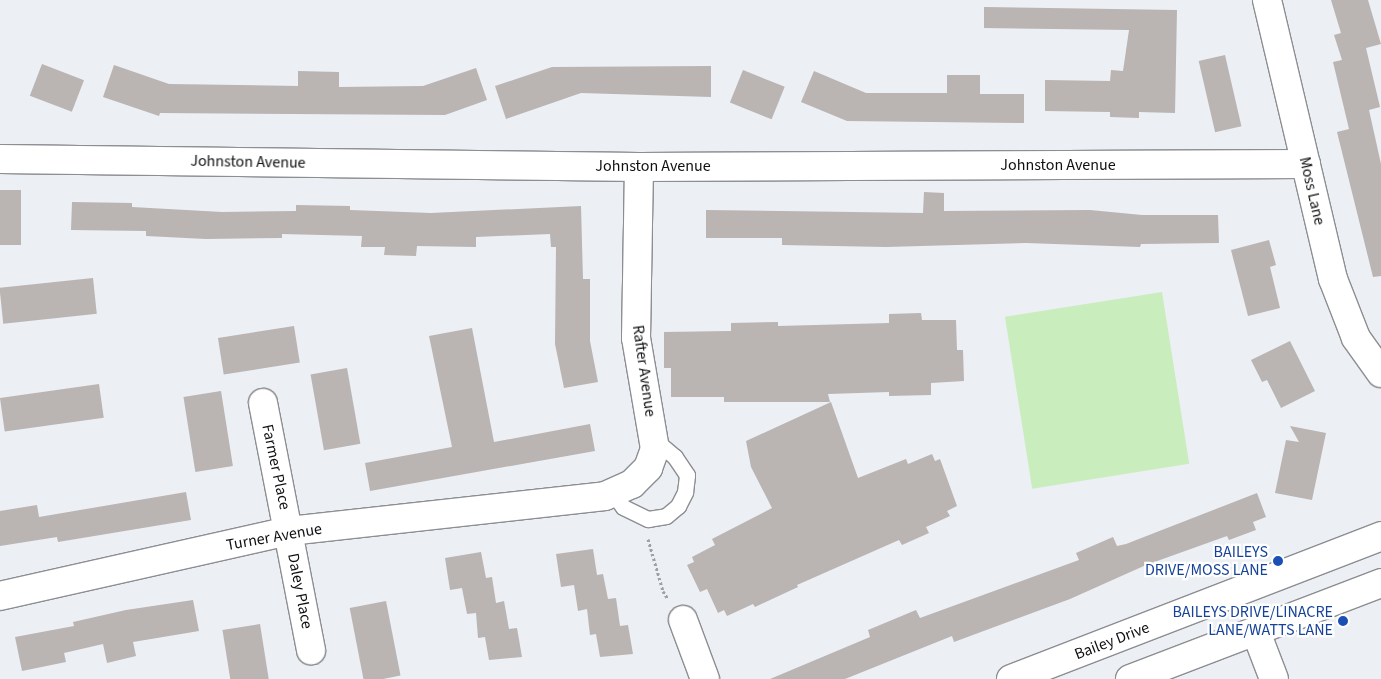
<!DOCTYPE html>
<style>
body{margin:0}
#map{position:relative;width:1381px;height:679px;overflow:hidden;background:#eceff4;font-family:"Source Sans 3",sans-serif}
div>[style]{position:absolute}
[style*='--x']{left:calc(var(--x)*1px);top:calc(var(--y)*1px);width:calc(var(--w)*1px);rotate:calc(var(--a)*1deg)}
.green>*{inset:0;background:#caedbe;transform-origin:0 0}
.building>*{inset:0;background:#bab4b3;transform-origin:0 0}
.path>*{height:3px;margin-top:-1.5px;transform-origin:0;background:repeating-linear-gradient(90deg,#9ea1a4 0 2.5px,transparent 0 5px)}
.roads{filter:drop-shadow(1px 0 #8c8e92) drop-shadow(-1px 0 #8c8e92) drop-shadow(0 1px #8c8e92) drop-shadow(0 -1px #8c8e92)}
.service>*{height:15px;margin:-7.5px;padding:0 7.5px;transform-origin:7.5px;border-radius:7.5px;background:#fff}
.minor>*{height:28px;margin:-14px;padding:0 14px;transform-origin:14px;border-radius:14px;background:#fff}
.primary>*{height:28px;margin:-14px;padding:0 14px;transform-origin:14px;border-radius:14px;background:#fff}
.dots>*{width:14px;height:14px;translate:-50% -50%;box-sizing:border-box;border:2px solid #fff;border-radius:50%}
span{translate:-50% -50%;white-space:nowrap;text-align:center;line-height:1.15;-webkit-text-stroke:4.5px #fff;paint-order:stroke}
.street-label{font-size:16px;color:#0f1012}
.transit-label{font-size:16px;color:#164399}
.right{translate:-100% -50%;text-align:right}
</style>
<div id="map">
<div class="green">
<div style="left:1162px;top:292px;width:174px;height:159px;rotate:81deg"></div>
</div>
<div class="building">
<div style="clip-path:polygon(1331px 0,1368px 0,1381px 44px,1366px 48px,1380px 107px,1369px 110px,1381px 164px,1381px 276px,1373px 277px,1337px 132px,1349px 129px,1333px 62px,1342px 60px,1334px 35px,1341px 33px)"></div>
<div style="clip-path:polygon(984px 7px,1177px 10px,1175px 113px,1139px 112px,1139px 118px,1110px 117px,1110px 112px,1045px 111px,1045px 80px,1110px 81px,1111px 70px,1123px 71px,1129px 30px,984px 28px)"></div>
<div style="left:1225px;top:55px;width:73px;height:27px;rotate:77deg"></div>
<div style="left:42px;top:64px;width:45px;height:34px;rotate:21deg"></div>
<div style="clip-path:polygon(114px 65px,169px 84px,298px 86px,298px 71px,339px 72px,339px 87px,423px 86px,476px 68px,487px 100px,445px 115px,160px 113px,159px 116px,103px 97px)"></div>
<div style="clip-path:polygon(711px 66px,711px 97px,581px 93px,506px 119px,495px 86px,552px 67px)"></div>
<div style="left:743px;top:70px;width:45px;height:35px;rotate:22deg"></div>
<div style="clip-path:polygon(814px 71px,866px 93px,947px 93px,947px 75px,980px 75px,980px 94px,1024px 94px,1024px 123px,847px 121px,801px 102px)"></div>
<div style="left:0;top:190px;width:21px;height:55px"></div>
<div style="clip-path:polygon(924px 192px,944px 193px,944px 211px,1090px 210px,1142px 215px,1218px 215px,1219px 243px,1141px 244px,1140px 247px,1026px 243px,886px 247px,782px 245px,782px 238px,706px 238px,706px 210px,923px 213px)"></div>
<div style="clip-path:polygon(72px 202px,132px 203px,132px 207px,222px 212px,296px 211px,296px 205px,350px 206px,350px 210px,431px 213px,581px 206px,583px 279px,590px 279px,590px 341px,598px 382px,564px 388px,555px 344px,556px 247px,551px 247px,550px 234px,476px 237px,476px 247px,417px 246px,416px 256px,384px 255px,385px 247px,361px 247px,362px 236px,282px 234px,282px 238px,206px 239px,146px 236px,146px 231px,71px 230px)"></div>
<div style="clip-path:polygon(1269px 240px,1276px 265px,1270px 267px,1280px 308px,1248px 316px,1231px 250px)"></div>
<div style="left:93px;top:278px;width:36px;height:94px;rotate:84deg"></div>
<div style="clip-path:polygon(921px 313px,922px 320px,956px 320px,957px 350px,963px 350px,964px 381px,931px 383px,931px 395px,889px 396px,889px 392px,828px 394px,830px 402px,724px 402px,724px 397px,671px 397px,671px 368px,664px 368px,664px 332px,731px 331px,731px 323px,778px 322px,778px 326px,889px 323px,889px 314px)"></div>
<div style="left:294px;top:326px;width:37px;height:77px;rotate:81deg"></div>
<div style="clip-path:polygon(472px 328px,494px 442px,590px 424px,595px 451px,370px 491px,365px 463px,452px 447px,429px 336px)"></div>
<div style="clip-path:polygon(1290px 341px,1315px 391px,1281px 408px,1267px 380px,1262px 382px,1251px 360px)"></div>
<div style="left:347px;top:368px;width:77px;height:37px;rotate:80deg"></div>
<div style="left:99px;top:384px;width:34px;height:100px;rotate:82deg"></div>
<div style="left:221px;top:391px;width:76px;height:38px;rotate:81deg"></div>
<div style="clip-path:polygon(831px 402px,858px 478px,906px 459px,908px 464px,932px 454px,935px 461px,940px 459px,957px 506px,947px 511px,950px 516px,926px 527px,929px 533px,902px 545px,899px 540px,797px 585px,798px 587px,755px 607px,753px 604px,727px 616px,724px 610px,718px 613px,707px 589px,700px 592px,687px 565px,694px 562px,692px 557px,715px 545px,712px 539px,772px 508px,751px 467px,746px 441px)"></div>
<div style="clip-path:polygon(1290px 426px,1326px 433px,1312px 500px,1275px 493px,1286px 440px,1299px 442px)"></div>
<div style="clip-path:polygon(186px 492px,191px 520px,58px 542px,57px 537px,0 546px,0 511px,37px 505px,39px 517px)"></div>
<div style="clip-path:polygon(1257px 493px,1266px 517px,1253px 522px,1256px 530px,1229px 540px,1227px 536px,1146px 565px,1070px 599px,954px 642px,952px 636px,845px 679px,770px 679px,870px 637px,868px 630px,916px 610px,920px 618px,1079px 560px,1076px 553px,1113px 537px,1117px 546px,1126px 544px)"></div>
<div style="clip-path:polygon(593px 549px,597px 575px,603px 574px,608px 599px,616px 598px,620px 626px,628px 625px,633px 654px,600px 657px,596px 634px,590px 635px,587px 609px,578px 611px,574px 585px,561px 587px,556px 554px)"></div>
<div style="clip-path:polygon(481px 552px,486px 578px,492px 577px,496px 603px,504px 601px,509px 629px,517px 628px,522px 657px,489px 660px,485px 637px,478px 638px,476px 613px,467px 614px,462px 588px,450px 590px,445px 558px)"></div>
<div style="clip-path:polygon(193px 600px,199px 631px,133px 642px,136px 656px,107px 663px,103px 644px,64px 653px,66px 662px,22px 671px,15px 637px,74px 626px,73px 622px,126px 610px)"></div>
<div style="left:386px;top:601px;width:76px;height:37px;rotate:79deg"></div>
<div style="left:260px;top:624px;width:56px;height:38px;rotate:81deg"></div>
</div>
<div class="path">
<div style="--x:648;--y:539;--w:54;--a:73.9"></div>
<div style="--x:663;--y:591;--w:9;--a:58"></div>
</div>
<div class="roads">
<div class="service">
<div style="--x:613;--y:494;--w:16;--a:52"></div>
<div style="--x:623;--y:507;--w:28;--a:26"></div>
<div style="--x:648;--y:519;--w:18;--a:-9"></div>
<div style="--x:666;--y:516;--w:16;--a:-40"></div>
<div style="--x:678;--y:506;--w:16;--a:-63"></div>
<div style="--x:685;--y:492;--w:17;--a:-83"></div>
<div style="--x:687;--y:475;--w:22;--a:-124"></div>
<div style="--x:675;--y:457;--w:26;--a:-140"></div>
</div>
<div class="minor">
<div style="--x:1267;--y:0;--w:287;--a:76.7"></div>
<div style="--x:1333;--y:279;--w:63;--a:68.7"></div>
<div style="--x:1356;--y:338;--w:43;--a:54.5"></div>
<div style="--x:0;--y:159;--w:639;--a:0.72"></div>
<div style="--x:639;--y:167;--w:667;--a:-0.26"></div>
<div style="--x:263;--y:403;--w:252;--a:79"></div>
<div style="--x:0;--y:596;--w:296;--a:-12.7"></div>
<div style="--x:289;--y:531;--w:318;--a:-6.3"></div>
<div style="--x:605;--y:496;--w:30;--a:-24"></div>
<div style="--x:632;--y:484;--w:23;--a:-45"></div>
<div style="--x:648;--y:468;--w:20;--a:-70"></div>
<div style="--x:655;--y:449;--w:113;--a:-99.7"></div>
<div style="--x:636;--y:338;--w:171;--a:-89"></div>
<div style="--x:683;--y:620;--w:63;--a:69.6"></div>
<div style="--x:1256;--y:632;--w:50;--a:69"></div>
</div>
<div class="primary">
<div style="--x:1011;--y:679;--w:397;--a:-21.1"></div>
<div style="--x:1130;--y:679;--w:269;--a:-20.9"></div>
</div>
</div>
<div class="dots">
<div style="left:1278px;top:561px;background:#1a4fb4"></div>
<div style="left:1343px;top:621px;background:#1a4fb4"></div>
</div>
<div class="street-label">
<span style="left:248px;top:162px;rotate:1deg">Johnston Avenue</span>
<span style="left:1058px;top:165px">Johnston Avenue</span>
<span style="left:653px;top:166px">Johnston Avenue</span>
<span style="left:1312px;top:191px;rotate:77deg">Moss Lane</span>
<span style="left:644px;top:371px;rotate:82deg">Rafter Avenue</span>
<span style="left:276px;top:467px;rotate:78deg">Farmer Place</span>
<span style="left:274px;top:537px;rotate:-10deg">Turner Avenue</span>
<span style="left:300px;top:591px;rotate:79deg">Daley Place</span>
<span style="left:1112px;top:641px;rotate:-21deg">Bailey Drive</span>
</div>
<div class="transit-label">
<span class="right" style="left:1268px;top:561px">BAILEYS<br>DRIVE/MOSS LANE</span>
<span class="right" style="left:1333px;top:621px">BAILEYS DRIVE/LINACRE<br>LANE/WATTS LANE</span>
</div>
</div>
